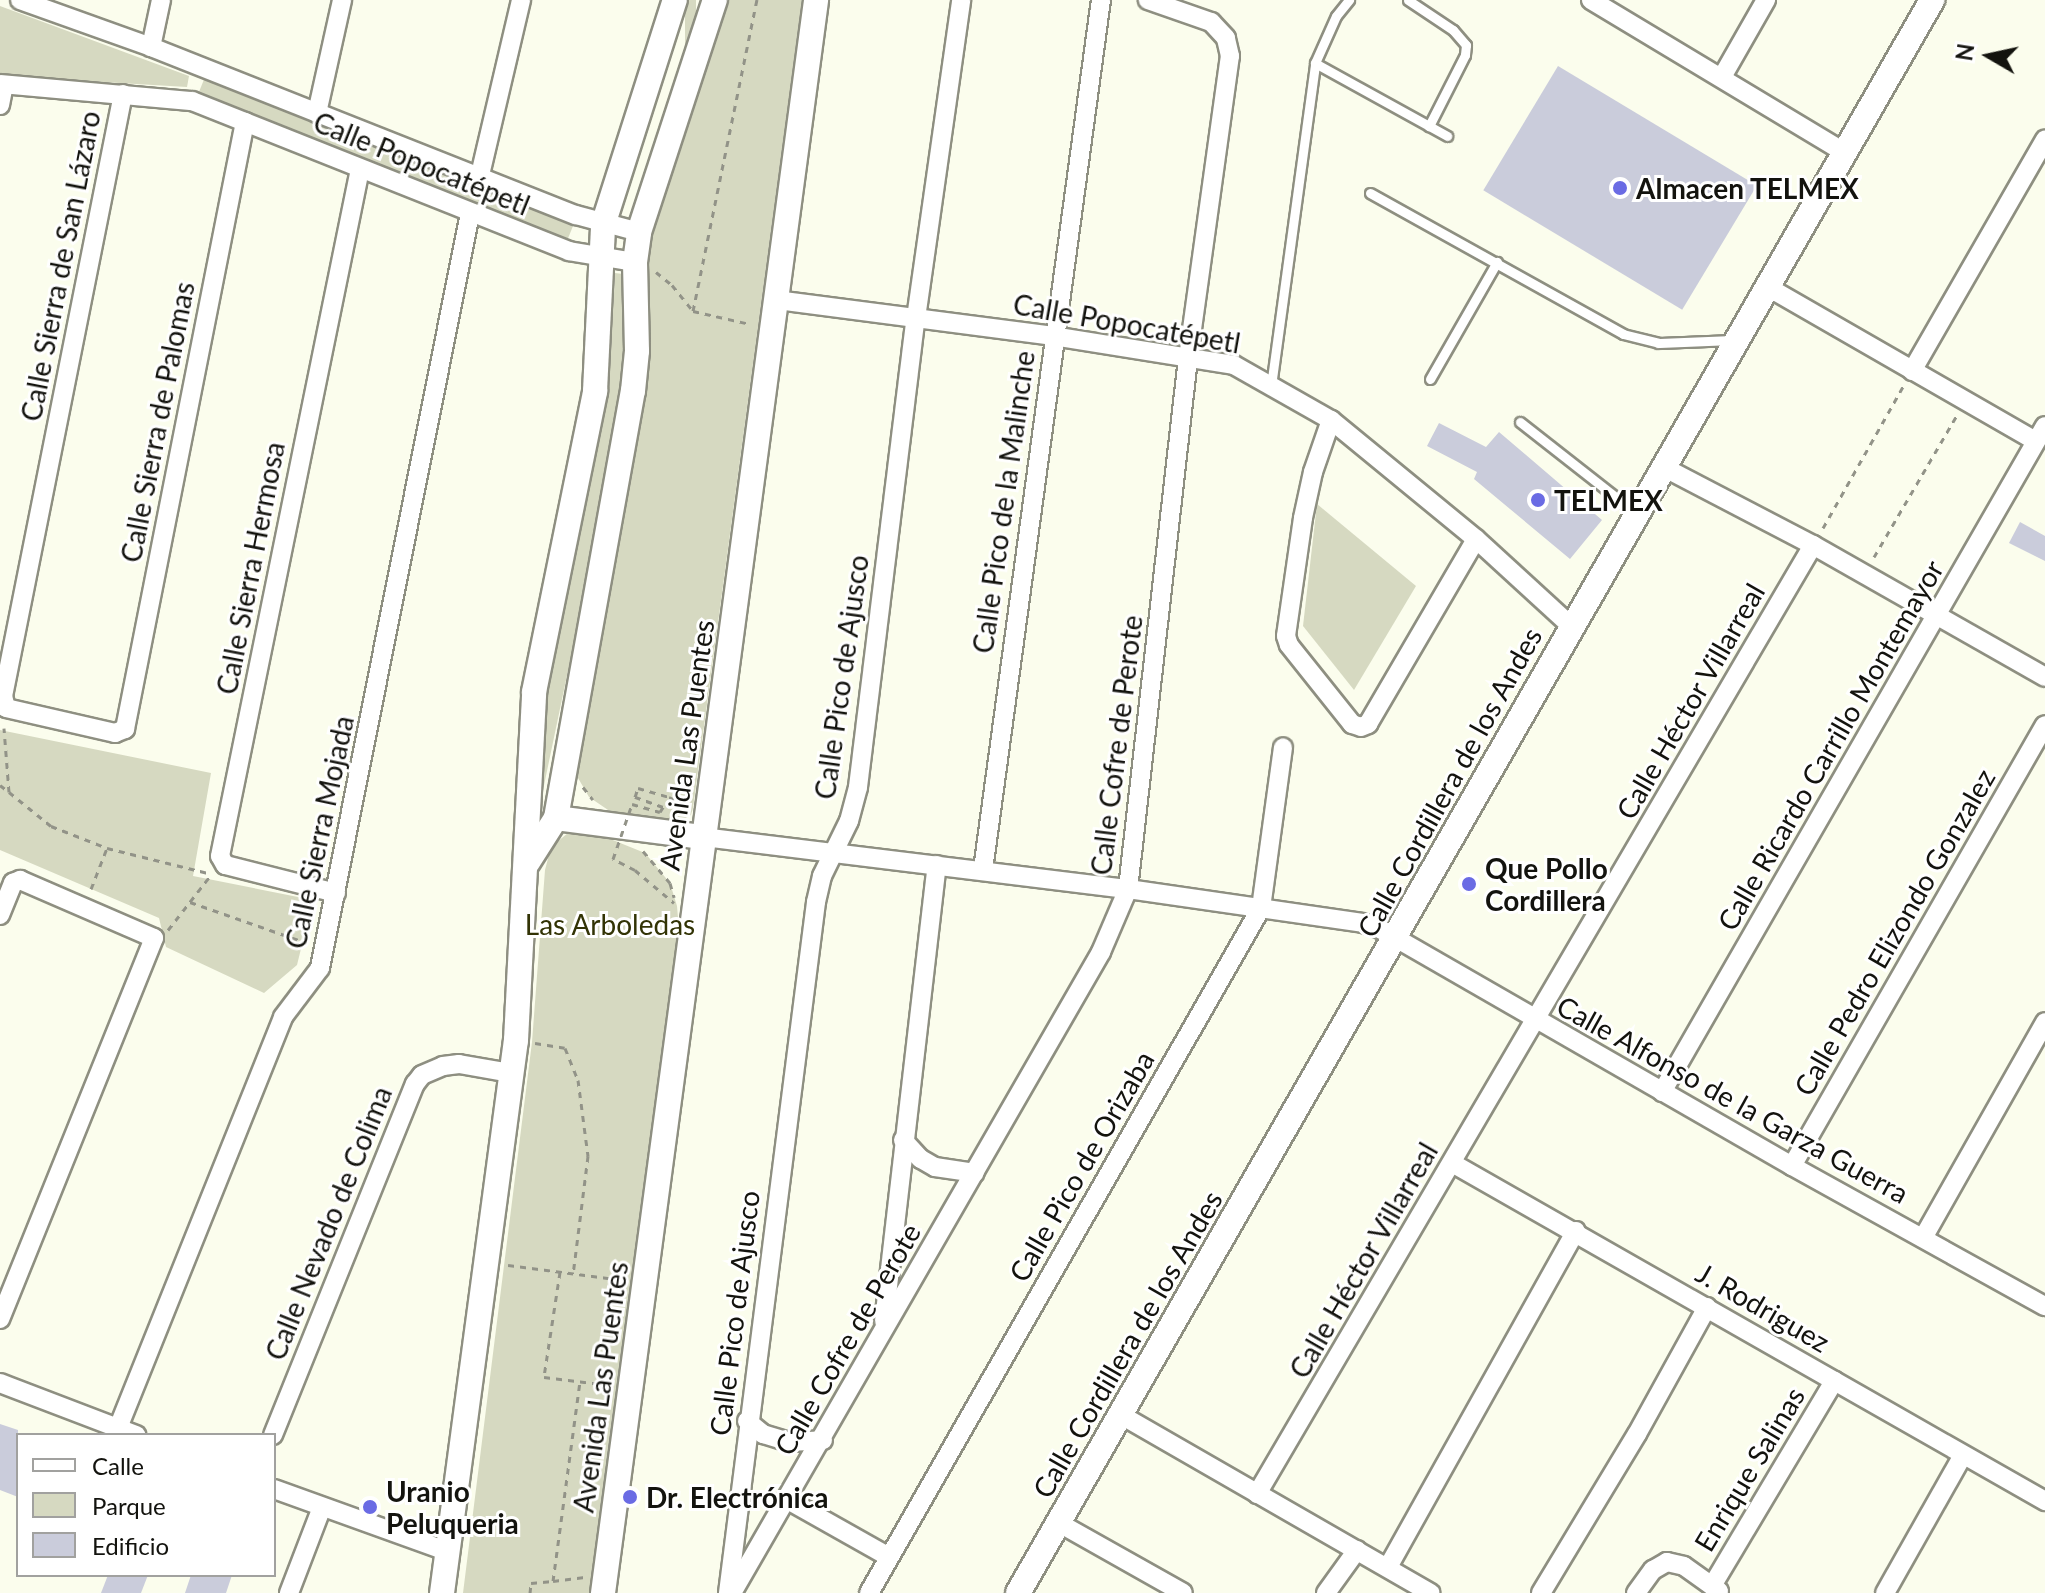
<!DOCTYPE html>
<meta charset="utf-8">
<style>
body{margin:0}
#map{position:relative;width:2045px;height:1593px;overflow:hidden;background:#fbfded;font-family:Lato,sans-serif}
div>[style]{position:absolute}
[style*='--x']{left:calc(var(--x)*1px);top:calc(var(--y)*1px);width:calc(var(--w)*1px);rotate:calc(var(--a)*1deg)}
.green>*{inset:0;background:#d6d9c1;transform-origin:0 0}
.building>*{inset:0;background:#caccdb;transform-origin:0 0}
.path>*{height:3px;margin-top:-1.5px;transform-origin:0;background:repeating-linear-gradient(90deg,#929388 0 6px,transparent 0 12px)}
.roads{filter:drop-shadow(2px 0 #8e8f81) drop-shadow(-2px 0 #8e8f81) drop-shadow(0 2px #8e8f81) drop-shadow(0 -2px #8e8f81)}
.lane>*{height:9px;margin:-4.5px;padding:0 4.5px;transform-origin:4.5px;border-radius:4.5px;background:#fff}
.street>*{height:18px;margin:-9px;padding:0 9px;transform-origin:9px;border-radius:9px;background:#fff}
.secondary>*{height:24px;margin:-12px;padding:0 12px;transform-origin:12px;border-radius:12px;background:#fff}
.path-bridge>*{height:3px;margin-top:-1.5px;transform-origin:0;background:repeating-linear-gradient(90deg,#929388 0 6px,transparent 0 12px)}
.dots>*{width:22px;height:22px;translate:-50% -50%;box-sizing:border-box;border:4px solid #fff;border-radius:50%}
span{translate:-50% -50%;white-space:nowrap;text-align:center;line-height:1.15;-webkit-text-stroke:6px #fff;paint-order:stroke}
.street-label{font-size:28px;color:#13130e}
.poi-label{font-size:28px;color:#13130e;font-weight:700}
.left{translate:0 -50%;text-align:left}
.park-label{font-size:28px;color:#323305}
.legend{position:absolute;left:16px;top:1433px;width:260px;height:144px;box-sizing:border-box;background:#fff;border:2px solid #a1a19f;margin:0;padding:10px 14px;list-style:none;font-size:24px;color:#13130e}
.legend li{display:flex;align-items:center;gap:16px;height:40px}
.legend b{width:40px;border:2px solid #a1a19f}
.north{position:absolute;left:1949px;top:16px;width:80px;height:80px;-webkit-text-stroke:6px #fff;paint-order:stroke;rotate:279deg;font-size:22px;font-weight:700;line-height:32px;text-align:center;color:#13130e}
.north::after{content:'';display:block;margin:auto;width:28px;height:36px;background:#13130e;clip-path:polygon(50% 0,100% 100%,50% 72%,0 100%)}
</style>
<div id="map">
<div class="green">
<div style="left:685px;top:0;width:11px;height:206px"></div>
<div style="clip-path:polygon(721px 0,802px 0,693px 808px,691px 815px,682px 820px,611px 812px,589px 797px,574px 771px,646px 330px,648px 230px)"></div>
<div style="clip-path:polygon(0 6px,189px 76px,187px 87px,0 76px)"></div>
<div style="left:205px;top:77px;width:397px;height:21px;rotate:22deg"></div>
<div style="clip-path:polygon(615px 273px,623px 274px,627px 307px,625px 398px,538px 814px,533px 814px,547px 689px,609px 389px)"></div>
<div style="clip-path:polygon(1317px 504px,1416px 586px,1354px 690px,1303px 626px)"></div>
<div style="clip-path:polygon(0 730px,211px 773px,193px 876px,313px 900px,297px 965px,264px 993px,166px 947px,159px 918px,0 850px)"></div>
<div style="clip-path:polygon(593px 832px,645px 853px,670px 883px,677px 906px,679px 929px,590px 1593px,463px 1593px,532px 1042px,545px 870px,551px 847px,568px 833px)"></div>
</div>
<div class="building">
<div style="left:1558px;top:66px;width:232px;height:145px;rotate:31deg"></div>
<div style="clip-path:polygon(1439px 423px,1486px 447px,1499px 432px,1602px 520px,1570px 559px,1474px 479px,1477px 472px,1427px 446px)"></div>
<div style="clip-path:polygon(2020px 522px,2045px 536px,2045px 561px,2009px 543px)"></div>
<div style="clip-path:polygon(0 1424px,18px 1430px,18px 1497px,0 1490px)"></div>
<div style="clip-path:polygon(108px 1575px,148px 1575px,141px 1593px,101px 1593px)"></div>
<div style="clip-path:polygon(191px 1575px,232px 1575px,226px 1593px,185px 1593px)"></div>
</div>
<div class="path">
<div style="--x:656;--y:272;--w:21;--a:39"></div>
<div style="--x:672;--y:285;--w:33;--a:51"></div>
<div style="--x:693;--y:311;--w:58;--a:12.8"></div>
<div style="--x:693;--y:311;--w:318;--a:-78.4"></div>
<div style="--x:1823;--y:528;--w:164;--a:-60.5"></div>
<div style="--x:1874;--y:557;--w:164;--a:-59.7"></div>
<div style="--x:0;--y:785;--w:11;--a:38"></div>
<div style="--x:9;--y:792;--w:64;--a:-94.5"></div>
<div style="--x:583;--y:787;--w:16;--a:52"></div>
<div style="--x:9;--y:792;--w:54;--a:39"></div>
<div style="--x:51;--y:826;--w:60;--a:21.4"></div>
<div style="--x:107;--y:848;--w:104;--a:13.9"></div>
<div style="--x:669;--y:797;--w:21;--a:25"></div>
<div style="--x:643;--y:851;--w:42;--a:49.8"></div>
<div style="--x:670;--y:883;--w:15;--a:74"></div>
<div style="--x:635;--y:870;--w:51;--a:40.2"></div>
<div style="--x:91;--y:889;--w:44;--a:-68.7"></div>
<div style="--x:190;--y:902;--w:124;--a:19.3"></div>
<div style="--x:168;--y:930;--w:68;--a:-52.1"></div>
<div style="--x:535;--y:1043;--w:30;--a:9"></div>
<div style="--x:565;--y:1048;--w:35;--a:68"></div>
<div style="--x:578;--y:1080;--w:77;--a:82.5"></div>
<div style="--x:588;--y:1156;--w:119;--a:97.2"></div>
<div style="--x:508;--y:1265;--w:116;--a:7.4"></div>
<div style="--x:560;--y:1272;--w:106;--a:98.7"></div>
<div style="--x:544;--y:1377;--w:65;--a:7"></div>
<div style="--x:553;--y:1581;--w:32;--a:-7"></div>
<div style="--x:530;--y:1593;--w:10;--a:-84"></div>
<div style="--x:531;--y:1583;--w:22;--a:-5"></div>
<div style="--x:553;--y:1581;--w:201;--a:-82.3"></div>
</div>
<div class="roads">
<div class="lane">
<div style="--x:1408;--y:0;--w:54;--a:33.7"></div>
<div style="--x:1453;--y:30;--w:20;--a:49"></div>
<div style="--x:1466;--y:45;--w:10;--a:96"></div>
<div style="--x:1465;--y:55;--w:80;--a:116.9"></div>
<div style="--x:1315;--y:63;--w:51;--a:-65.9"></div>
<div style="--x:1336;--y:16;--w:21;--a:-51"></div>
<div style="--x:1370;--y:193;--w:290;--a:29.1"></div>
<div style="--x:1623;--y:334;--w:36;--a:14"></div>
<div style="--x:1658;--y:343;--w:76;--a:-2.3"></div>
<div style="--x:1430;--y:379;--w:135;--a:-60.2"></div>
<div style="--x:1271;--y:386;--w:326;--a:-82.2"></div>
<div style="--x:1315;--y:63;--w:151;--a:28.9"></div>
<div style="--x:1520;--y:422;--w:147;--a:38.1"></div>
</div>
<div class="street">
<div style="--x:20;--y:0;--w:139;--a:19.7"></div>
<div style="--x:151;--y:47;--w:457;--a:21.6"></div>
<div style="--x:576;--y:215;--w:65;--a:15.1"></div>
<div style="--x:1591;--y:0;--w:295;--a:31"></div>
<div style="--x:151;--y:47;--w:48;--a:-78"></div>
<div style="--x:1722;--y:77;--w:89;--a:-60.3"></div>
<div style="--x:0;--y:84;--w:193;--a:5.1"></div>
<div style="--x:192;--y:101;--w:406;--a:21.7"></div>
<div style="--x:569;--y:251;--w:67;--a:9.5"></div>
<div style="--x:123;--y:94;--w:614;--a:101.27"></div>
<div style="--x:3;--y:696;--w:12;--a:76"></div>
<div style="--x:6;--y:708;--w:112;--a:12.9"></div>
<div style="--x:115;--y:733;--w:11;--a:-22"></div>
<div style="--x:125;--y:729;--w:619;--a:-78.82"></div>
<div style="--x:0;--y:105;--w:20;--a:-79"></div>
<div style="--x:317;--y:113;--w:116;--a:-77.5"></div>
<div style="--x:480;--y:175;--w:180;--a:-76.8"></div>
<div style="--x:1766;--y:286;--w:311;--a:29.9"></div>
<div style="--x:777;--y:300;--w:278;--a:7.4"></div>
<div style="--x:1053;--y:336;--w:183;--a:9.1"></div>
<div style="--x:1234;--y:365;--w:112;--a:29.6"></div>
<div style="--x:1331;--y:420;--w:188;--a:39.4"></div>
<div style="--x:1476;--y:539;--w:129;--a:42.5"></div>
<div style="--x:1912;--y:371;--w:267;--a:-60.1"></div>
<div style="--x:1331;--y:420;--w:55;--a:109.1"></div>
<div style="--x:1313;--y:472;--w:47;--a:102.3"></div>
<div style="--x:1303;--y:518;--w:119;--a:98.2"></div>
<div style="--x:1286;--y:636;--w:9;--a:72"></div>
<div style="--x:1289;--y:645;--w:101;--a:51.4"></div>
<div style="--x:1352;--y:724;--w:9;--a:18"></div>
<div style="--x:1361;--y:727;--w:8;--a:-23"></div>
<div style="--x:1368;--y:724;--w:214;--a:-59.7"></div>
<div style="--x:1663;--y:467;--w:169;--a:27.5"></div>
<div style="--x:1813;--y:545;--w:267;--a:29.6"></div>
<div style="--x:703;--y:837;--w:428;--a:7"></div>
<div style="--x:1128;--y:889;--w:237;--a:8.2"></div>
<div style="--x:1363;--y:923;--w:18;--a:19"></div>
<div style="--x:1380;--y:929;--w:475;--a:29.9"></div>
<div style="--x:1792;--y:1166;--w:289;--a:29"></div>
<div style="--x:983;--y:870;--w:878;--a:-82.28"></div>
<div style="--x:336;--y:893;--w:114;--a:-165.8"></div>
<div style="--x:225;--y:865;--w:10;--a:-119"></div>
<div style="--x:220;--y:856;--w:701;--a:-78.48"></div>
<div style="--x:0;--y:915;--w:35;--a:-68"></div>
<div style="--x:13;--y:883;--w:8;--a:-23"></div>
<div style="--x:20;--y:880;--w:146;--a:23.4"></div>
<div style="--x:154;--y:938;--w:411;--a:112"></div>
<div style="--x:1662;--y:1092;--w:768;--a:-60.1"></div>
<div style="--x:903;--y:1140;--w:26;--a:47"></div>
<div style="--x:921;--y:1159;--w:16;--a:30"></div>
<div style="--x:935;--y:1167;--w:40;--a:8.5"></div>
<div style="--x:1452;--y:1163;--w:683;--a:29.68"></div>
<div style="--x:1792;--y:1166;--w:508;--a:-60.16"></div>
<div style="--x:1923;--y:1238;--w:248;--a:-60.5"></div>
<div style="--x:884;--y:1321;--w:459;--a:-83.4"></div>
<div style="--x:0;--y:1383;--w:146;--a:20.9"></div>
<div style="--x:1121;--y:1415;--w:357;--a:29.9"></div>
<div style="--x:747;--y:1421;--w:21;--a:39"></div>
<div style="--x:763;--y:1434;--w:27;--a:17"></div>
<div style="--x:789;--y:1442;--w:34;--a:-3"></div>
<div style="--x:118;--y:1428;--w:443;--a:-68.1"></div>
<div style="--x:283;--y:1017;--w:61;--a:-52.9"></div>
<div style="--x:320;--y:968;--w:770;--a:-78.76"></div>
<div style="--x:273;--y:1435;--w:379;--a:-68"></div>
<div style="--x:415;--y:1084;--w:11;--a:-52"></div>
<div style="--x:422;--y:1075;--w:23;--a:-23"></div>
<div style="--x:443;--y:1066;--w:16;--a:-7"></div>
<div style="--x:459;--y:1064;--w:53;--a:9.8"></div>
<div style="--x:274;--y:1489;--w:186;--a:19.8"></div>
<div style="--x:1257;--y:1494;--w:1100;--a:-59.63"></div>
<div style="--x:788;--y:1500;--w:116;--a:29.4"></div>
<div style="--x:1059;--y:1523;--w:142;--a:29.4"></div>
<div style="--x:1388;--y:1567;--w:385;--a:-60.8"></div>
<div style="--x:1712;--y:1586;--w:239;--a:-59.2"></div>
<div style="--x:289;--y:1593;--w:92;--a:-69"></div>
<div style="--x:728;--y:1593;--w:697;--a:-82.74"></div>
<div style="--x:816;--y:902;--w:27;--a:-77"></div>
<div style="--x:822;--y:876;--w:61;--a:-63.9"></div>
<div style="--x:849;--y:821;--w:35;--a:-75"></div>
<div style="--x:858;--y:787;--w:473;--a:-83"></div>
<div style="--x:916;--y:318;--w:321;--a:-81.9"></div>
<div style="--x:732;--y:1593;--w:740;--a:-60.07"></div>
<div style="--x:1101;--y:952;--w:69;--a:-66.8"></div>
<div style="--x:1128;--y:889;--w:534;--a:-83.55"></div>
<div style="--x:1188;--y:358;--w:305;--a:-82.1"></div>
<div style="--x:1230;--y:56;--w:18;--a:-103"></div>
<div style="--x:1226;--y:38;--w:22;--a:-133"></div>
<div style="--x:1211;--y:22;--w:67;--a:-160.8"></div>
<div style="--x:869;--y:1593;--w:789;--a:-60.22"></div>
<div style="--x:1261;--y:908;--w:162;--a:-82.2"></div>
<div style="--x:1326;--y:1593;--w:53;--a:-54.2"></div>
<div style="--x:1541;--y:1593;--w:186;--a:-58.9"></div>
<div style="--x:1637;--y:1434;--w:145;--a:-61.1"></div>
<div style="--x:1636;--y:1593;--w:29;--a:-54"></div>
<div style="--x:1653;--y:1570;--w:16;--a:-30"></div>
<div style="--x:1667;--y:1562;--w:17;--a:13"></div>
<div style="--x:1684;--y:1566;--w:43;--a:35.5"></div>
<div style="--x:1885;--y:1593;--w:156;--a:-60.5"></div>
</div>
<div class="secondary">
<div style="--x:556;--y:818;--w:148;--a:7.4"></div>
<div style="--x:528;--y:862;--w:52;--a:-57.5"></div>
<div style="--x:556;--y:818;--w:434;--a:-79.8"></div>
<div style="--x:633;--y:391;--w:40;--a:-84.3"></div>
<div style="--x:637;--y:351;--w:89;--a:-91.3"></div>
<div style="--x:635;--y:262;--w:30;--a:-82"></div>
<div style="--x:639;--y:232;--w:244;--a:-71.9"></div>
<div style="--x:442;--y:1593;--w:558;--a:-82.38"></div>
<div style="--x:516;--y:1040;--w:348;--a:-87"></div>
<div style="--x:534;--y:692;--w:307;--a:-78.5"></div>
<div style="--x:595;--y:391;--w:166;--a:-87.2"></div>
<div style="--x:603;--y:225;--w:236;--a:-72.3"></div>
<div style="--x:603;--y:1593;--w:1607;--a:-82.38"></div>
<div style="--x:1018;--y:1593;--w:1837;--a:-60.15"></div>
</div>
</div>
<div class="path-bridge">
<div style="--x:635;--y:870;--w:25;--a:-153"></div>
<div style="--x:613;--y:859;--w:58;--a:-70.9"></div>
<div style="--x:632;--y:804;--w:29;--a:16"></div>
<div style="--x:660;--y:812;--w:6;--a:-59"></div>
<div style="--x:663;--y:807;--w:30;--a:-160"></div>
<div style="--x:635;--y:797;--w:9;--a:-72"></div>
<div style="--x:638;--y:788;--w:32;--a:16"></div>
</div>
<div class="dots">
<div style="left:1620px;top:188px;background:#6a6be4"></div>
<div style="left:1538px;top:500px;background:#6a6be4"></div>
<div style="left:1469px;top:884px;background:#6a6be4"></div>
<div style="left:630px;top:1497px;background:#6a6be4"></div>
<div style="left:370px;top:1507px;background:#6a6be4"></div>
</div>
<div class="street-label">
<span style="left:422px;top:163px;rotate:22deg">Calle Popocatépetl</span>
<span style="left:60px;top:266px;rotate:-79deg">Calle Sierra de San Lázaro</span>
<span style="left:1127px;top:323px;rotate:10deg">Calle Popocatépetl</span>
<span style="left:157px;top:422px;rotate:-79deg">Calle Sierra de Palomas</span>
<span style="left:1003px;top:502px;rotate:-82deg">Calle Pico de la Malinche</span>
<span style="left:250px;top:568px;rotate:-79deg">Calle Sierra Hermosa</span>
<span style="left:841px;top:677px;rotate:-82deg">Calle Pico de Ajusco</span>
<span style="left:1690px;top:701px;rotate:-60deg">Calle Héctor Villarreal</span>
<span style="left:686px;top:745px;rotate:-82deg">Avenida Las Puentes</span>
<span style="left:1116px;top:745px;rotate:-83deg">Calle Cofre de Perote</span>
<span style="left:1830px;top:745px;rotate:-60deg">Calle Ricardo Carrillo Montemayor</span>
<span style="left:1449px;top:782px;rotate:-61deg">Calle Cordillera de los Andes</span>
<span style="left:319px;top:832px;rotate:-78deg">Calle Sierra Mojada</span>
<span style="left:1894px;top:932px;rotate:-60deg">Calle Pedro Elizondo Gonzalez</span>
<span style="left:1733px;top:1099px;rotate:29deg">Calle Alfonso de la Garza Guerra</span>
<span style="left:1081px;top:1166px;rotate:-60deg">Calle Pico de Orizaba</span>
<span style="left:328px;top:1223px;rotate:-68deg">Calle Nevado de Colima</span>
<span style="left:1363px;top:1260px;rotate:-60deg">Calle Héctor Villarreal</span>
<span style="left:1763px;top:1307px;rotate:30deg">J. Rodriguez</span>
<span style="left:734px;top:1313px;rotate:-83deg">Calle Pico de Ajusco</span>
<span style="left:847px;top:1339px;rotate:-60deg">Calle Cofre de Perote</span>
<span style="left:1127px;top:1344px;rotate:-60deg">Calle Cordillera de los Andes</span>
<span style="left:600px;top:1387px;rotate:-82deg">Avenida Las Puentes</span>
<span style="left:1749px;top:1469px;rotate:-59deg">Enrique Salinas</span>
</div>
<div class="poi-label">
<span class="left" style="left:1636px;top:188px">Almacen TELMEX</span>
<span class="left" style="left:1554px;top:500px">TELMEX</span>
<span class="left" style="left:1485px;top:884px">Que Pollo<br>Cordillera</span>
<span class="left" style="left:386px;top:1507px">Uranio<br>Peluqueria</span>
<span class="left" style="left:646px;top:1497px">Dr. Electrónica</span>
</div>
<div class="park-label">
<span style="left:610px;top:924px">Las Arboledas</span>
</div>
<ul class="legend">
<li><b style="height:10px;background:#fff"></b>Calle</li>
<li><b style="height:22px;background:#d6d9c1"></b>Parque</li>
<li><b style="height:22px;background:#caccdb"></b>Edificio</li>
</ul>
<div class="north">N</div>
</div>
